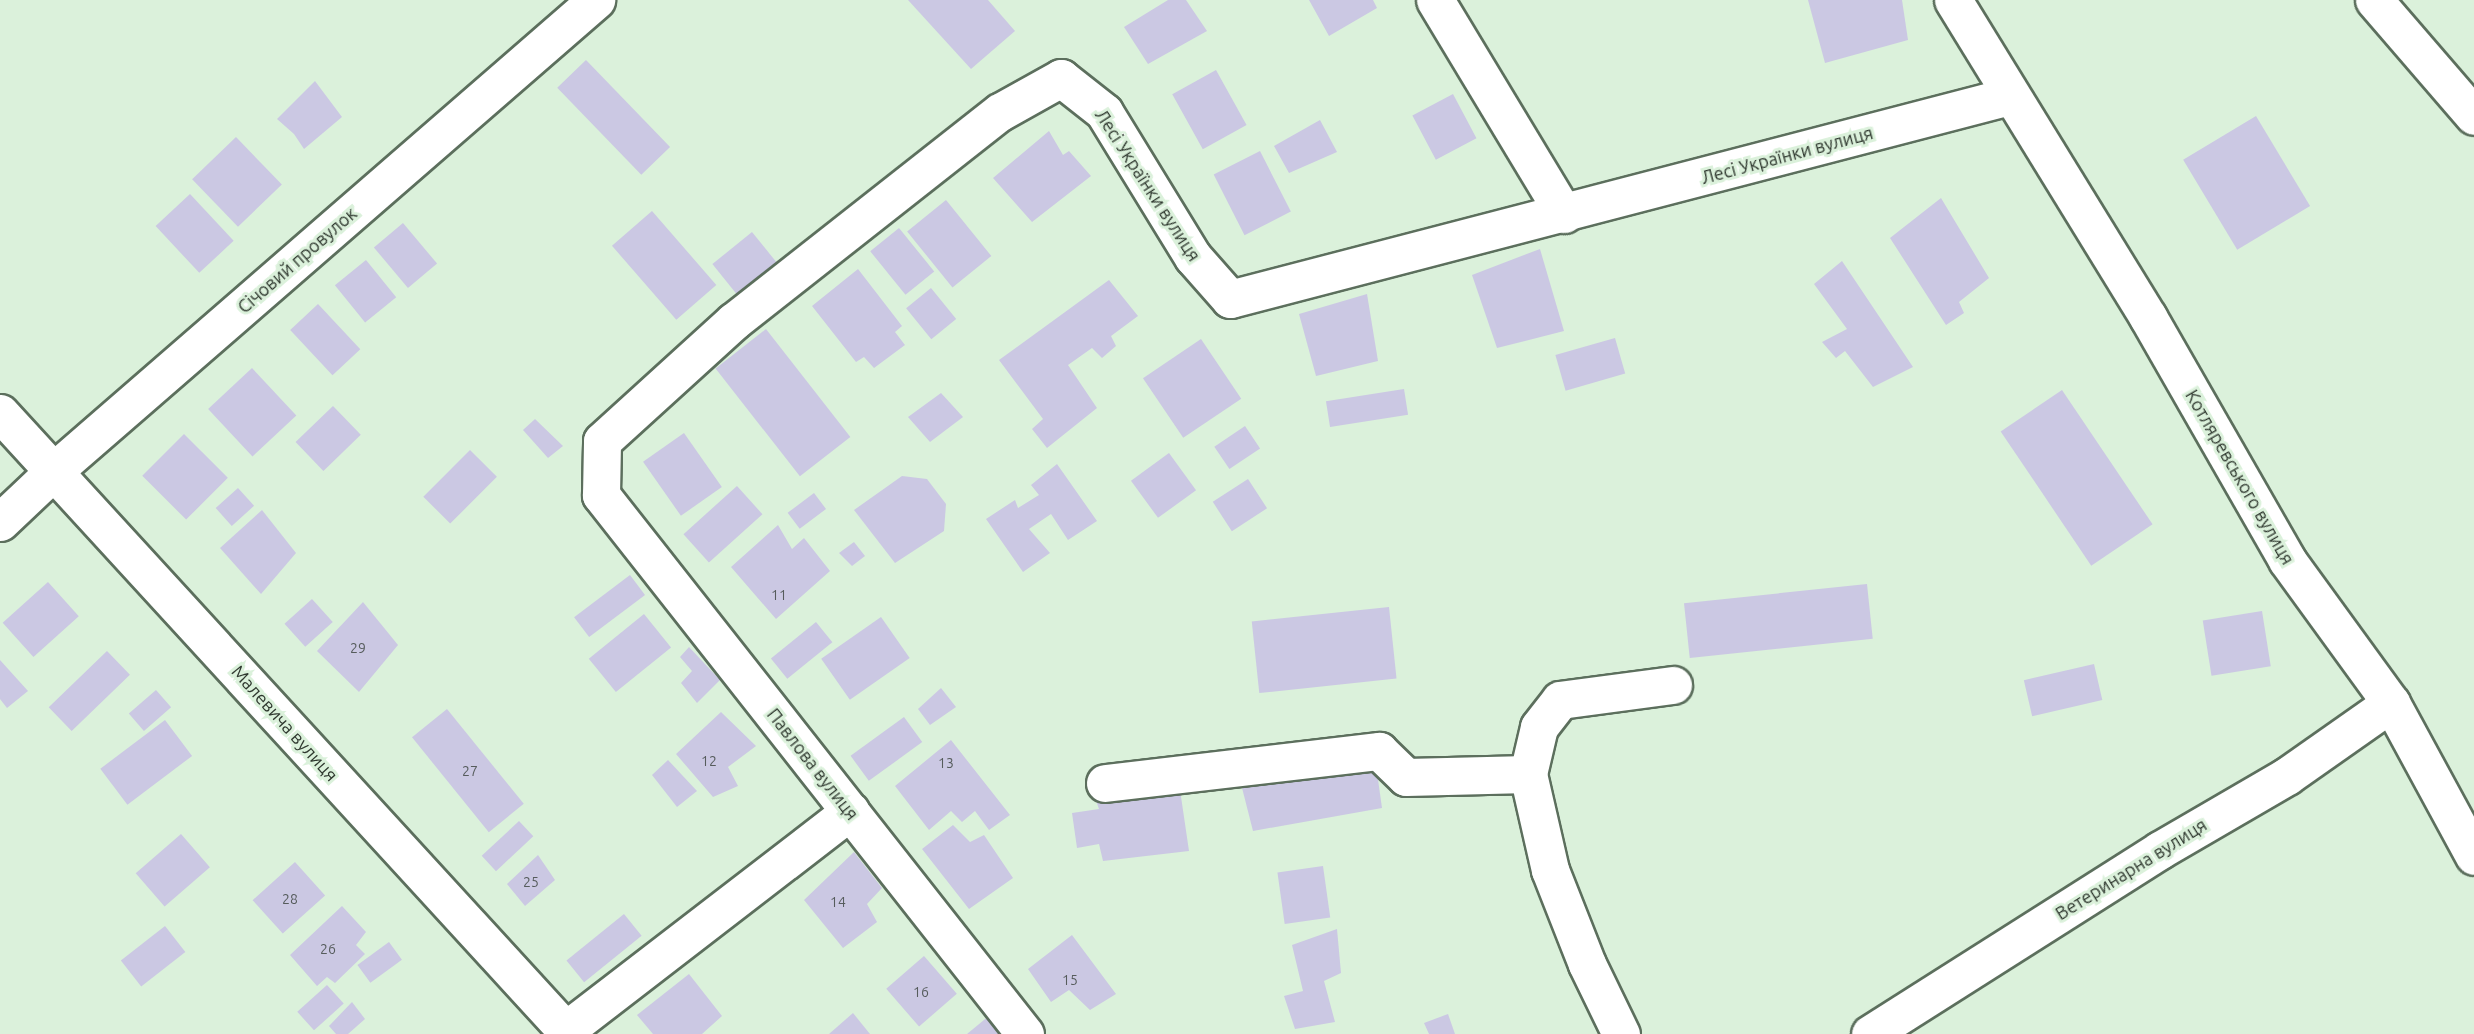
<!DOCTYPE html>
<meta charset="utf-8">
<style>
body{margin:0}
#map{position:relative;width:2474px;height:1034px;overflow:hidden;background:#dbf1db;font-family:Ubuntu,sans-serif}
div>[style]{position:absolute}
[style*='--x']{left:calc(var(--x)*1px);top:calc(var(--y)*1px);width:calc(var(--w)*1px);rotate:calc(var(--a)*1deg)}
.building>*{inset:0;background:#cbc8e3;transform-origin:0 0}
.roads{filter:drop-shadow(2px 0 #5c6f5d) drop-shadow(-2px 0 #5c6f5d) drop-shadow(0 2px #5c6f5d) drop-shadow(0 -2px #5c6f5d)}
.minor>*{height:37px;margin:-18.5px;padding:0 18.5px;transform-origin:18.5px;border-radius:18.5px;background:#fff}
span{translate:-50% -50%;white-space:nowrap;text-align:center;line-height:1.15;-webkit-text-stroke:6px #dbf1db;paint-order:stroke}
.number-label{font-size:14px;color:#565c5c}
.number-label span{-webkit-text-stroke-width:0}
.street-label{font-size:18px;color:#2f382f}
</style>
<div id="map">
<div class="building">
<div style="clip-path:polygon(908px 0,988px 0,1015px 31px,971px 69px)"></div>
<div style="clip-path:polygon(1168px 0,1186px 0,1207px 31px,1148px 64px,1124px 27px)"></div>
<div style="clip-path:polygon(1309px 0,1373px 0,1377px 8px,1329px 36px)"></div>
<div style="clip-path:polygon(1808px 0,1902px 0,1908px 40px,1825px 63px)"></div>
<div style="left:586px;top:60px;width:121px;height:40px;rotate:46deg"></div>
<div style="left:1216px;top:70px;width:63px;height:50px;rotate:61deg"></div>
<div style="clip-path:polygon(315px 81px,342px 117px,304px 149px,294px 134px,277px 119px)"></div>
<div style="left:1453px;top:94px;width:50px;height:46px;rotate:62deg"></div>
<div style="left:2256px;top:116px;width:105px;height:85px;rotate:59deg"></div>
<div style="clip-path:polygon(1320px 120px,1337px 152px,1289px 173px,1274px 146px)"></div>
<div style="clip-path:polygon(1049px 131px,1063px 155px,1069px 151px,1091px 176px,1032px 222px,993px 178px)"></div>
<div style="left:236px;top:137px;width:66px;height:61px;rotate:46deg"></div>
<div style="left:1260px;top:151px;width:68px;height:52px;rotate:63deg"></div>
<div style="left:190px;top:194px;width:64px;height:47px;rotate:47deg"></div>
<div style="clip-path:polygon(1941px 198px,1989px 278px,1959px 302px,1964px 313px,1946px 325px,1890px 238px)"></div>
<div style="left:946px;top:200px;width:72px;height:50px;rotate:51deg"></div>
<div style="left:652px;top:211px;width:98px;height:53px;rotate:49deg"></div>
<div style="left:403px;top:223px;width:53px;height:38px;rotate:50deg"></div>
<div style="left:899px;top:228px;width:56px;height:37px;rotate:51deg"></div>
<div style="left:752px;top:232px;width:40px;height:51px;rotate:51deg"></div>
<div style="clip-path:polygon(1540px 249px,1564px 331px,1497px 348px,1472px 275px)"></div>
<div style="left:366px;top:260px;width:48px;height:40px;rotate:51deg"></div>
<div style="clip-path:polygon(1842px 261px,1913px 367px,1873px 387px,1845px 351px,1836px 358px,1822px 342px,1847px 329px,1814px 284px)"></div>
<div style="clip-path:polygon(858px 269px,902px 326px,895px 332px,905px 345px,874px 368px,864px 357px,856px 362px,812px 306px)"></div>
<div style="clip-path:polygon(1109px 280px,1138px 316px,1111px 336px,1116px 346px,1102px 358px,1092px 348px,1068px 365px,1097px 408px,1047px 448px,1032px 429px,1043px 419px,999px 360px)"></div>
<div style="left:931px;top:288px;width:40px;height:32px;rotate:51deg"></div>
<div style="clip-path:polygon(1367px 294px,1378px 361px,1316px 376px,1299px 314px)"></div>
<div style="left:318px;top:304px;width:62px;height:38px;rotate:47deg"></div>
<div style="left:766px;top:329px;width:137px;height:64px;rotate:52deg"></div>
<div style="left:1615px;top:338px;width:37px;height:62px;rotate:74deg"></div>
<div style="left:1201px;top:339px;width:72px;height:70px;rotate:56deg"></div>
<div style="left:252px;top:368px;width:65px;height:60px;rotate:47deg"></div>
<div style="left:1404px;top:389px;width:26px;height:79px;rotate:81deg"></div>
<div style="left:2062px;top:390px;width:162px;height:74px;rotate:56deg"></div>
<div style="clip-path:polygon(941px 393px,963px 417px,930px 442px,908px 417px)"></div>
<div style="left:333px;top:406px;width:40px;height:52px;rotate:46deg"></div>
<div style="clip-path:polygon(535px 419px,563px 446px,548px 458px,523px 430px)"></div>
<div style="left:1245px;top:426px;width:27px;height:37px;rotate:56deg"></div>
<div style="left:684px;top:433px;width:66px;height:50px;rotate:55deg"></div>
<div style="left:184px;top:434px;width:62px;height:59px;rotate:45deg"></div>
<div style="left:470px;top:450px;width:38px;height:66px;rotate:45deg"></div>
<div style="left:1169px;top:453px;width:46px;height:47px;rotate:54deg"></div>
<div style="clip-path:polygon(1057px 464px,1097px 521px,1068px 540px,1051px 514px,1029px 529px,1050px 553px,1023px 572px,986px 519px,1015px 500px,1018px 508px,1039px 495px,1031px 485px)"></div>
<div style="clip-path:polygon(902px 476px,927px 479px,946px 504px,944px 531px,895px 563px,854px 510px)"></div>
<div style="left:1248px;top:479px;width:35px;height:42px;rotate:57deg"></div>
<div style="left:737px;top:486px;width:38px;height:72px;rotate:48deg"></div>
<div style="left:238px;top:488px;width:24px;height:30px;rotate:48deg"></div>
<div style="left:814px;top:493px;width:20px;height:33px;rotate:53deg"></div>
<div style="clip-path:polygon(262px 510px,296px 553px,261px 594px,220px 548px)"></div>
<div style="clip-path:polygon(778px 525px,792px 549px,804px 538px,830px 571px,776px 619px,731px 567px)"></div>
<div style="clip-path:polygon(854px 542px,865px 556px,852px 566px,839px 553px)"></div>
<div style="left:630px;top:575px;width:25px;height:70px;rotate:53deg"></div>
<div style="left:48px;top:582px;width:46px;height:61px;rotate:48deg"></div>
<div style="left:1867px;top:584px;width:55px;height:184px;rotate:84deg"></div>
<div style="left:312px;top:599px;width:31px;height:37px;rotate:48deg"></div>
<div style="clip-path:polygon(363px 602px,398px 645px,359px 692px,317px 651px)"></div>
<div style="left:1389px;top:607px;width:72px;height:138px;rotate:84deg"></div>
<div style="left:2262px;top:611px;width:56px;height:60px;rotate:81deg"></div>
<div style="left:644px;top:614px;width:43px;height:71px;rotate:51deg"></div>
<div style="left:881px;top:617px;width:50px;height:73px;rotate:55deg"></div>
<div style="left:816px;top:622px;width:26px;height:58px;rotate:51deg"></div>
<div style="clip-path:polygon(689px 647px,720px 680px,697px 703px,681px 683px,692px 671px,680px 657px)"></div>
<div style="left:107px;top:651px;width:33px;height:81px;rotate:46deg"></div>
<div style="clip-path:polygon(0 660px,28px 691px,7px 708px,0 699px)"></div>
<div style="left:2094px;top:664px;width:37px;height:72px;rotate:77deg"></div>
<div style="clip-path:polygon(941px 688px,956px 707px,930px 725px,918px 709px)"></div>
<div style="left:156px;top:690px;width:23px;height:36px;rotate:49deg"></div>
<div style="left:447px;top:709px;width:122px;height:45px;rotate:51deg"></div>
<div style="clip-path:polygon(721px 712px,756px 746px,728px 767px,738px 786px,713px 797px,676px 754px)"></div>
<div style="left:904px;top:717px;width:31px;height:66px;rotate:54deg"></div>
<div style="left:165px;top:720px;width:45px;height:81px;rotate:53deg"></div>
<div style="clip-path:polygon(951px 740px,1010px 815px,989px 830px,975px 811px,962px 822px,951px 811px,929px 830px,895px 786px)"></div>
<div style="clip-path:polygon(1375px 758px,1382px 808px,1253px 831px,1239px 776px)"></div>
<div style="clip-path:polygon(668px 760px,697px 791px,677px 807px,652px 775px)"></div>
<div style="clip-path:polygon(1179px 783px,1189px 851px,1103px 861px,1099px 844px,1077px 848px,1072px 813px,1099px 809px,1094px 795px)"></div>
<div style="left:519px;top:821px;width:21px;height:51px;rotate:47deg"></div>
<div style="clip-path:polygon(953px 825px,970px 842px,984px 835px,1013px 878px,969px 909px,922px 849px)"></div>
<div style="left:181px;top:834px;width:44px;height:60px;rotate:49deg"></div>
<div style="clip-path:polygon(854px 852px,882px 888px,867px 904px,877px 922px,843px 948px,804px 900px)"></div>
<div style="clip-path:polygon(538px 855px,555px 880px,525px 906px,507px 884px)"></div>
<div style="left:295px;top:862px;width:45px;height:57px;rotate:48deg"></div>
<div style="left:1323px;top:866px;width:52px;height:46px;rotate:82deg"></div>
<div style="clip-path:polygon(342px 906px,366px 932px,356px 945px,365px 954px,335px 983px,327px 977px,317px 986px,290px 955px)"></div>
<div style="left:624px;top:914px;width:28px;height:74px;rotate:51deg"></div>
<div style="left:165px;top:926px;width:33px;height:56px;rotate:52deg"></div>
<div style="clip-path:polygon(1337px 929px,1341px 973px,1324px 981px,1335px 1022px,1295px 1029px,1284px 996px,1303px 991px,1292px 945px)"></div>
<div style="clip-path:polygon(1072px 935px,1116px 994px,1090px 1010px,1069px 990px,1051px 1002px,1028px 969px)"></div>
<div style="left:389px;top:942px;width:22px;height:39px;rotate:54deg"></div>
<div style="left:924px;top:956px;width:50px;height:50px;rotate:49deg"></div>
<div style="clip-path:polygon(689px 974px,722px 1016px,702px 1034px,653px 1034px,637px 1015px)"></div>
<div style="left:327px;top:985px;width:25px;height:40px;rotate:48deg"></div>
<div style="clip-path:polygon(352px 1002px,365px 1019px,348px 1034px,336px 1034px,329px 1026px)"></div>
<div style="clip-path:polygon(853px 1013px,870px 1034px,829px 1034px)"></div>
<div style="clip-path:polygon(1448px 1014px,1455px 1034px,1429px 1034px,1424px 1023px)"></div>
<div style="clip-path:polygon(990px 1015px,1006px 1034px,967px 1034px)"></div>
</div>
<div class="roads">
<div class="minor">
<div style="--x:1435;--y:0;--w:250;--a:58.9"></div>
<div style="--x:1953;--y:0;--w:372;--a:58.4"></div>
<div style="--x:2148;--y:317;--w:280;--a:60.2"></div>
<div style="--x:2287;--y:560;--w:177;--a:54"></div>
<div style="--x:2391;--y:703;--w:174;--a:61.5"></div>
<div style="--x:2374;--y:0;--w:153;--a:49.2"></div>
<div style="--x:0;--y:413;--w:842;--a:47.5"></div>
<div style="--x:0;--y:522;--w:76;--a:-43.4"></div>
<div style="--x:55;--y:470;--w:717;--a:-40.98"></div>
<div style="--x:1105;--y:783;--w:276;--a:-6.7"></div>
<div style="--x:1379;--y:751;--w:37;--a:44"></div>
<div style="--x:1406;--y:777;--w:122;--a:-1.4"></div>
<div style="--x:566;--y:1030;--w:359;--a:-37.6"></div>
<div style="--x:1025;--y:1034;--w:686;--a:-128.19"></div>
<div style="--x:601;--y:495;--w:54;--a:-88.9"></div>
<div style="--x:602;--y:441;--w:178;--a:-42.3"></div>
<div style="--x:734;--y:321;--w:338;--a:-38.2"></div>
<div style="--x:1000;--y:112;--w:70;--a:-29.1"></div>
<div style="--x:1061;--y:78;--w:55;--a:38.3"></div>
<div style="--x:1104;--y:112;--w:170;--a:58.5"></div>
<div style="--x:1193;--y:257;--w:56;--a:48.6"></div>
<div style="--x:1230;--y:299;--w:806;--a:-14.59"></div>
<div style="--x:1621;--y:1034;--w:78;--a:-115.9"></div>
<div style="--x:1587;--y:964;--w:101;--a:-111.5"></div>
<div style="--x:1550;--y:870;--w:98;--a:-102.9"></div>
<div style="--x:1528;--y:774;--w:48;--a:-76.8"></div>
<div style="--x:1539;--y:727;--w:34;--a:-52"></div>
<div style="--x:1560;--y:700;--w:114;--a:-7.6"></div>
<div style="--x:1870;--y:1034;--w:343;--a:-32.4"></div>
<div style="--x:2160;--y:850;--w:147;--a:-30.2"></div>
<div style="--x:2287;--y:776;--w:127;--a:-35.1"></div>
</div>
</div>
<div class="number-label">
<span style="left:779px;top:595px">11</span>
<span style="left:358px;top:648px">29</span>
<span style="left:709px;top:761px">12</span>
<span style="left:946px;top:763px">13</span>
<span style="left:470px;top:771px">27</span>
<span style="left:531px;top:882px">25</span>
<span style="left:290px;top:899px">28</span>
<span style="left:838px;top:902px">14</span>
<span style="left:328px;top:949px">26</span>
<span style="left:1070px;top:980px">15</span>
<span style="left:921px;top:992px">16</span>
</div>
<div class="street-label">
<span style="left:1787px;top:155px;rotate:-15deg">Лесі Українки вулиця</span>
<span style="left:1148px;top:185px;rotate:57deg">Лесі Українки вулиця</span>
<span style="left:297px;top:260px;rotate:-41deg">Січовий провулок</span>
<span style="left:2240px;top:477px;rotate:60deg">Котляревського вулиця</span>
<span style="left:285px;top:723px;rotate:48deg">Малевича вулиця</span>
<span style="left:813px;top:764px;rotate:52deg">Павлова вулиця</span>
<span style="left:2131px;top:869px;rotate:-32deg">Ветеринарна вулиця</span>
</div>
</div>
